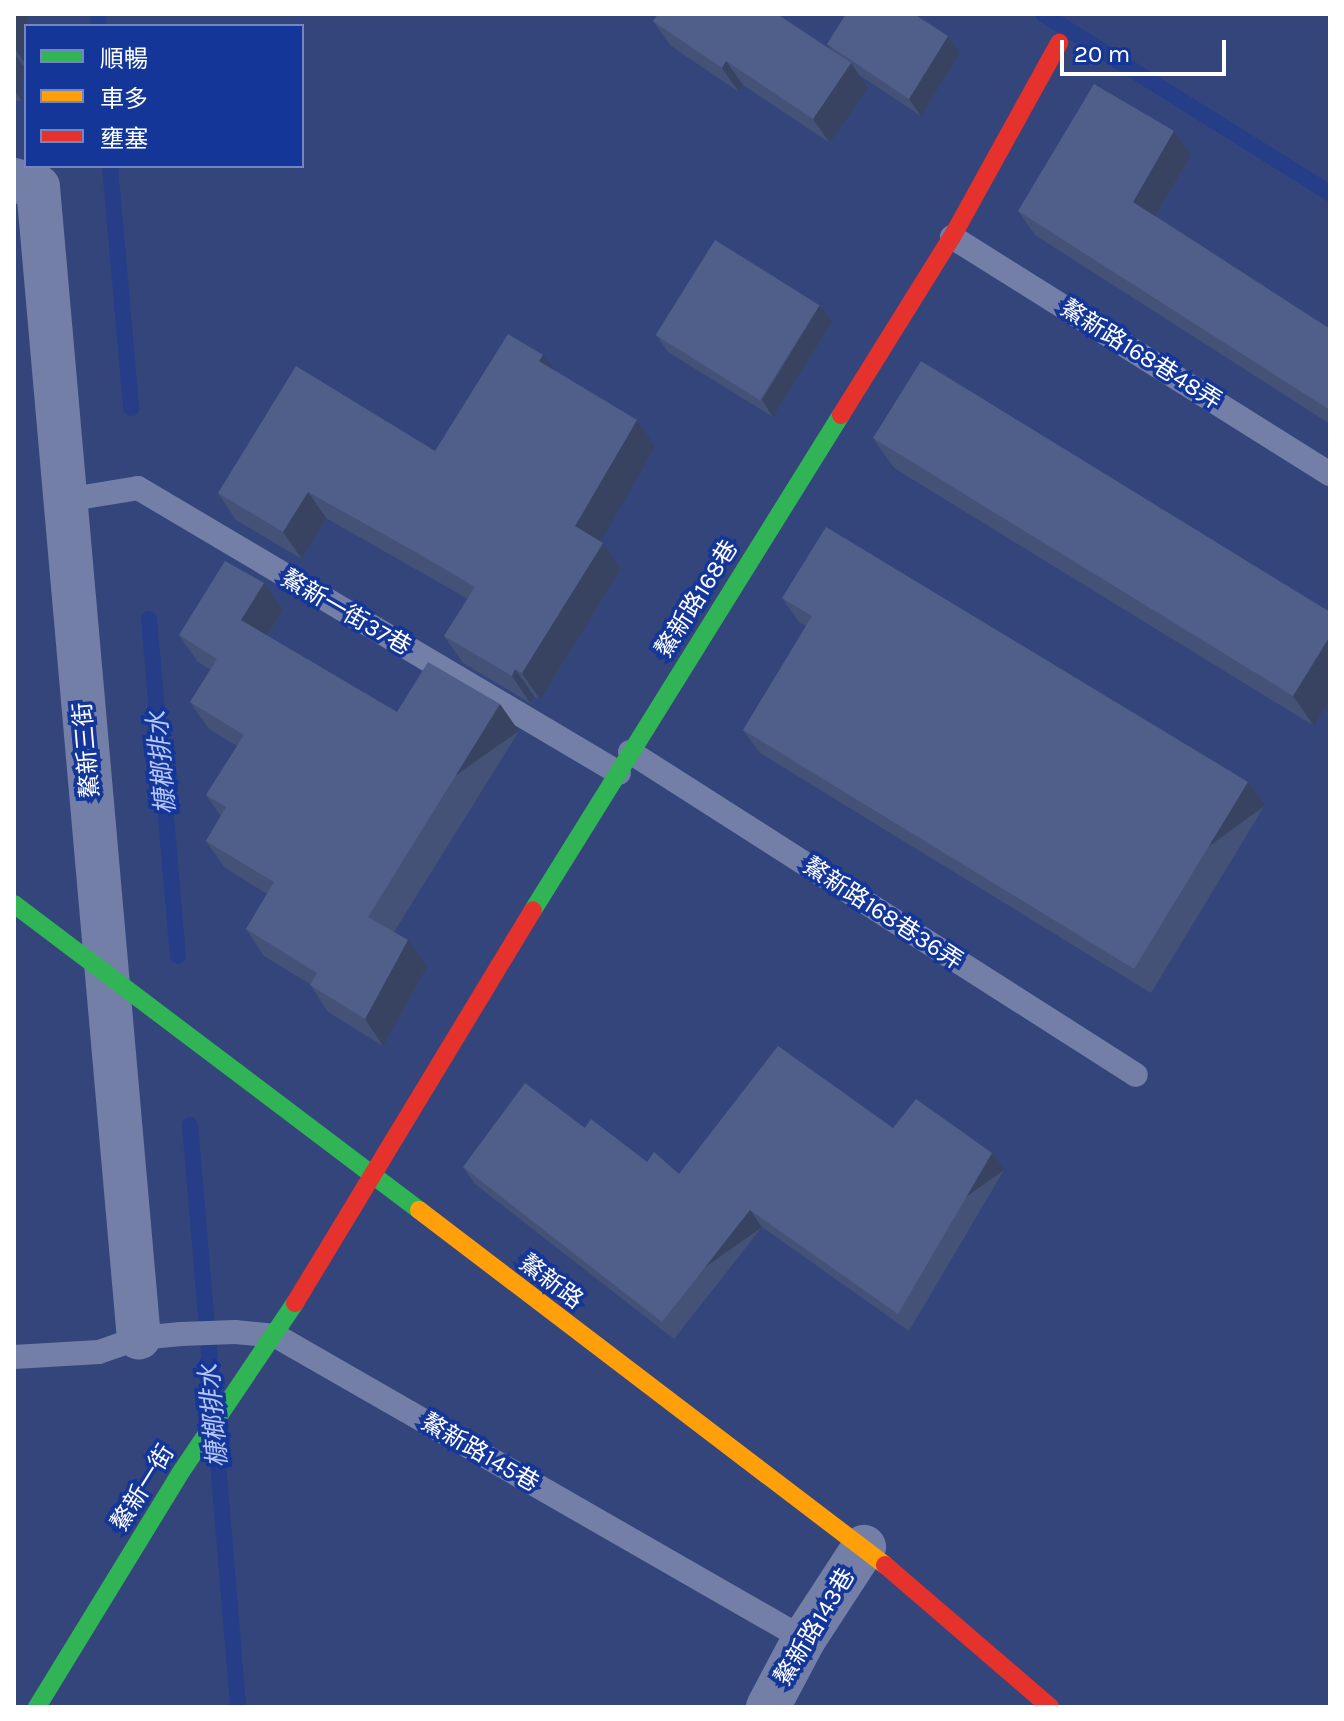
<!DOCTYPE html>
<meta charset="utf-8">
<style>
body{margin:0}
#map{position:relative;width:1344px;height:1721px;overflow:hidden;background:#33457b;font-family:Karla,"Noto Sans TC",sans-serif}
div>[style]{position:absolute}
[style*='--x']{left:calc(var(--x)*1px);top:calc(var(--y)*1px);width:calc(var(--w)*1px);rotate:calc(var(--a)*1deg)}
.stream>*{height:16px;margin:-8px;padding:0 8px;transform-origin:8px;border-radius:8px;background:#263e87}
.lane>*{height:24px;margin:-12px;padding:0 12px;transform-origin:12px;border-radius:12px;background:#737fa6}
.street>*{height:44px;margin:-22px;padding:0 22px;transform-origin:22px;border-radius:22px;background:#737fa6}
.fast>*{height:18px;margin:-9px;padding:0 9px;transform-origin:9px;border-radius:9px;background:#30b455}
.slow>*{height:18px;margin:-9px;padding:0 9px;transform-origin:9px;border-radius:9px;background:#ff9f0a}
.jam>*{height:18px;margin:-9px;padding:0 9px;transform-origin:9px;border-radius:9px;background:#e5322d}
.wall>*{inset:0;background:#455277}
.shaded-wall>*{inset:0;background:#384261;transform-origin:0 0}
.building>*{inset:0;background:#505f8a;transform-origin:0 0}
span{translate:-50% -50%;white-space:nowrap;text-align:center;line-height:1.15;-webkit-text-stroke:7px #153699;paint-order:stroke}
.street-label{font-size:24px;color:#fff}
.water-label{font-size:26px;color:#b5c7f9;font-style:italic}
.frame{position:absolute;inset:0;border:16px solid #fff;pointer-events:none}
.legend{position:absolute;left:24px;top:24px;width:280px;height:144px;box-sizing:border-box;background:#153699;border:2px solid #7386c2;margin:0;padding:10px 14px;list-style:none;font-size:24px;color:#fff}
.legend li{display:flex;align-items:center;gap:16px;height:40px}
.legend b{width:40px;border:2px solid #7386c2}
.scale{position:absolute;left:1060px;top:40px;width:166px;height:36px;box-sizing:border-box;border:4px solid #fff;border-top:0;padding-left:10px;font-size:24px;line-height:28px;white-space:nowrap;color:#fff;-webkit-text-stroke:6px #153699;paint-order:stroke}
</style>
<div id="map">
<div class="stream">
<div style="--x:98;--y:14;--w:12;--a:85"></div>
<div style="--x:1043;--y:14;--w:338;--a:32"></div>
<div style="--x:110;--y:166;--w:243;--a:85"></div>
<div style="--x:149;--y:619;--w:338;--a:85.1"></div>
<div style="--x:190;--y:1125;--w:286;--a:85.2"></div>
<div style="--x:216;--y:1438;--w:270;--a:85.3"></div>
</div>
<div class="lane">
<div style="--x:952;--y:237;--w:446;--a:32.1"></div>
<div style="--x:65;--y:500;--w:74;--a:-9.3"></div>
<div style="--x:138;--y:488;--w:559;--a:30.65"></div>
<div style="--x:630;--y:752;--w:600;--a:32.55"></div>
<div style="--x:14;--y:1357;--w:85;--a:-3.4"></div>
<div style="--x:99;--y:1352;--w:42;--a:-19.3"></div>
<div style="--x:139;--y:1338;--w:42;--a:-5.4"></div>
<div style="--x:181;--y:1334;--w:54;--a:-2.1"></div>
<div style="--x:235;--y:1332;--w:41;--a:5.6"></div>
<div style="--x:276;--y:1336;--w:609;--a:29.85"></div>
</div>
<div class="street">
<div style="--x:14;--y:180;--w:25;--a:16"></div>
<div style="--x:38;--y:187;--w:1155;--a:84.99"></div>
<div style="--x:768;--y:1707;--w:77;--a:-62.1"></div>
<div style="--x:804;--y:1639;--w:110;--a:-56.9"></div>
</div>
<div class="fast">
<div style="--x:14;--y:904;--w:508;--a:37.07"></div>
<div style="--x:533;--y:910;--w:583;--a:-58.11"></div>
<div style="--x:37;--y:1707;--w:276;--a:-58.5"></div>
<div style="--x:181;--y:1472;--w:204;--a:-56"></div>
</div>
<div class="slow">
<div style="--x:419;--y:1210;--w:586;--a:37.3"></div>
</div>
<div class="jam">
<div style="--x:841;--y:415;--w:210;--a:-58.1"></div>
<div style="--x:952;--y:237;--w:222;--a:-61.1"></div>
<div style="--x:295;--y:1303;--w:459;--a:-58.8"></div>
<div style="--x:885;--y:1565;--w:218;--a:40.7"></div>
</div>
<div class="wall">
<div style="clip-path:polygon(14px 14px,28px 14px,27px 26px,26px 26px,26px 66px,23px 65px,22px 101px,14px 101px)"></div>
<div style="clip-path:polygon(653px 21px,831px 50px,827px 44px,948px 36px,960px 53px,921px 116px,859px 75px,868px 88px,830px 143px,743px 85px,739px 92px,671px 46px)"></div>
<div style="clip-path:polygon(1191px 155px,1156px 216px,1330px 329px,1330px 424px,1035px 235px,1018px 211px)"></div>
<div style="clip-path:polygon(820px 305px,832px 322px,773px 417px,668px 352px,656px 335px)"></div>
<div style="clip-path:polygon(554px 370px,655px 447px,600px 541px,621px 569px,540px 700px,534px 696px,530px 703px,463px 663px,444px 636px,468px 599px,326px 518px,302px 559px,236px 520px,218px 493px,435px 451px)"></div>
<div style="clip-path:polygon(873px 438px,1330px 612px,1330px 699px,1314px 726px,894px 468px)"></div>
<div style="clip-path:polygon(264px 583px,283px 610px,267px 636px,397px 712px,519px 731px,394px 932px,427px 967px,383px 1046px,328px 1012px,310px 984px,264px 956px,246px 929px,267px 894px,224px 867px,206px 841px,221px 816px,206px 795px,237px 746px,209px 729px,190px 702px,211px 670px,198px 662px,179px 635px)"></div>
<div style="clip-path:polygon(782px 598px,1265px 805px,1151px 993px,760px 753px,743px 730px,806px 626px,799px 622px)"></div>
<div style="clip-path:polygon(585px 1128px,647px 1162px,679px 1174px,893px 1128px,1004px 1170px,909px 1331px,762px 1227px,674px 1339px,475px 1184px,463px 1167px)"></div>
</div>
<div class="shaded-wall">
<div style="clip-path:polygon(15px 14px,28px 14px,27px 26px,26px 26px,26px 65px,15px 49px)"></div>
<div style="clip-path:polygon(948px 36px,960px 53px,921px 116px,909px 99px)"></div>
<div style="clip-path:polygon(14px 53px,23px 65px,22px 101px,14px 90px)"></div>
<div style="clip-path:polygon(726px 61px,743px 85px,739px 92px,722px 68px)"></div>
<div style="clip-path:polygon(851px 63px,868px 88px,830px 143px,813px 119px)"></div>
<div style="clip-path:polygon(1174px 131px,1191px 155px,1150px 226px,1133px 202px)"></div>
<div style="clip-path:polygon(820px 305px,832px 322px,773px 417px,762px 400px)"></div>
<div style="clip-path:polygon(543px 355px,562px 381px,539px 361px)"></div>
<div style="clip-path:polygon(637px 420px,655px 447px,594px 553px,575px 526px)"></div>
<div style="clip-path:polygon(308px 492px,326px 518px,302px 559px,283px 532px)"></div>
<div style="clip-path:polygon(603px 543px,621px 569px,540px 700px,522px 673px)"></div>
<div style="clip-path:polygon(264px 583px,283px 610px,260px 647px,241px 620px)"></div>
<div style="clip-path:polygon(1330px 636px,1330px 699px,1314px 726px,1293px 696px)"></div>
<div style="clip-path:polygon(515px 669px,534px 696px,530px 703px,512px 676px)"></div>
<div style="left:500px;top:704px;width:33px;height:251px;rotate:55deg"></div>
<div style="left:1248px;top:782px;width:29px;height:219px;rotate:54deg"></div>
<div style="clip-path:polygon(408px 940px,427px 967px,383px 1046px,365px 1019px)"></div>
<div style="left:992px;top:1153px;width:21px;height:186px;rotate:55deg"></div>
<div style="left:750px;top:1210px;width:21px;height:142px;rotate:55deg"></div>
</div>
<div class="building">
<div style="left:14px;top:14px;width:1px;height:35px"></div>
<div style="clip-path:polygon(658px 14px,777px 14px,851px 63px,813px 119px,726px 61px,722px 68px,653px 21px)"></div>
<div style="clip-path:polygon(846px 14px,914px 14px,948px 36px,909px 99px,827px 44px)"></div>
<div style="clip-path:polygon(1094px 84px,1174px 131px,1133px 202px,1330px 329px,1330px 410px,1018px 211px)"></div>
<div style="left:715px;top:240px;width:123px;height:112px;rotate:32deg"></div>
<div style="clip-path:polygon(508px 334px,543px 355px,539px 361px,637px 420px,575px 526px,603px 543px,522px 673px,515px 669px,512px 676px,444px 636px,475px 587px,421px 555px,308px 492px,283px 532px,218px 493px,296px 366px,435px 451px)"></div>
<div style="clip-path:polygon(921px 361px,1330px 612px,1330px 636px,1293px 696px,873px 438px)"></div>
<div style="clip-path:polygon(826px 527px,1248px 782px,1134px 969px,743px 730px,812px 616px,782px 598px)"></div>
<div style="clip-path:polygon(225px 561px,264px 583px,241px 620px,397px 712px,428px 662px,500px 704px,368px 917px,408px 940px,365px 1019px,310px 985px,317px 973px,246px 929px,274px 882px,206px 841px,226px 807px,206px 795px,244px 735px,190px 702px,217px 659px,179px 635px)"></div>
<div style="clip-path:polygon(778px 1046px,893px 1128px,916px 1099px,992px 1153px,898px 1314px,750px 1210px,662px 1322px,463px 1167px,525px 1083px,585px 1128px,591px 1119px,647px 1162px,654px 1152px,679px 1174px)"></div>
</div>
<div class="street-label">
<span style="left:1141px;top:355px;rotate:32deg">鰲新路168巷48弄</span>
<span style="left:697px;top:599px;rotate:-58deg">鰲新路168巷</span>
<span style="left:346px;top:613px;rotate:30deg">鰲新一街37巷</span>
<span style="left:87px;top:750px;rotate:-95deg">鰲新三街</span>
<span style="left:883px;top:914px;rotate:33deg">鰲新路168巷36弄</span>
<span style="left:551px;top:1282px;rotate:37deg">鰲新路</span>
<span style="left:480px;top:1453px;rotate:30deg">鰲新路145巷</span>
<span style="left:143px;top:1488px;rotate:-58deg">鰲新一街</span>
<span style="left:815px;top:1627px;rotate:-59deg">鰲新路143巷</span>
</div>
<div class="water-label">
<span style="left:162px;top:763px;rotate:-95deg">槺榔排水</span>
<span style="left:214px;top:1416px;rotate:-95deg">槺榔排水</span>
</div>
<div class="frame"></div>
<ul class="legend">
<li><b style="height:10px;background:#30b455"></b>順暢</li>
<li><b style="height:10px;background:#ff9f0a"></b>車多</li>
<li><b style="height:10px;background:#e5322d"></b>壅塞</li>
</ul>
<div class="scale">20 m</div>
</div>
